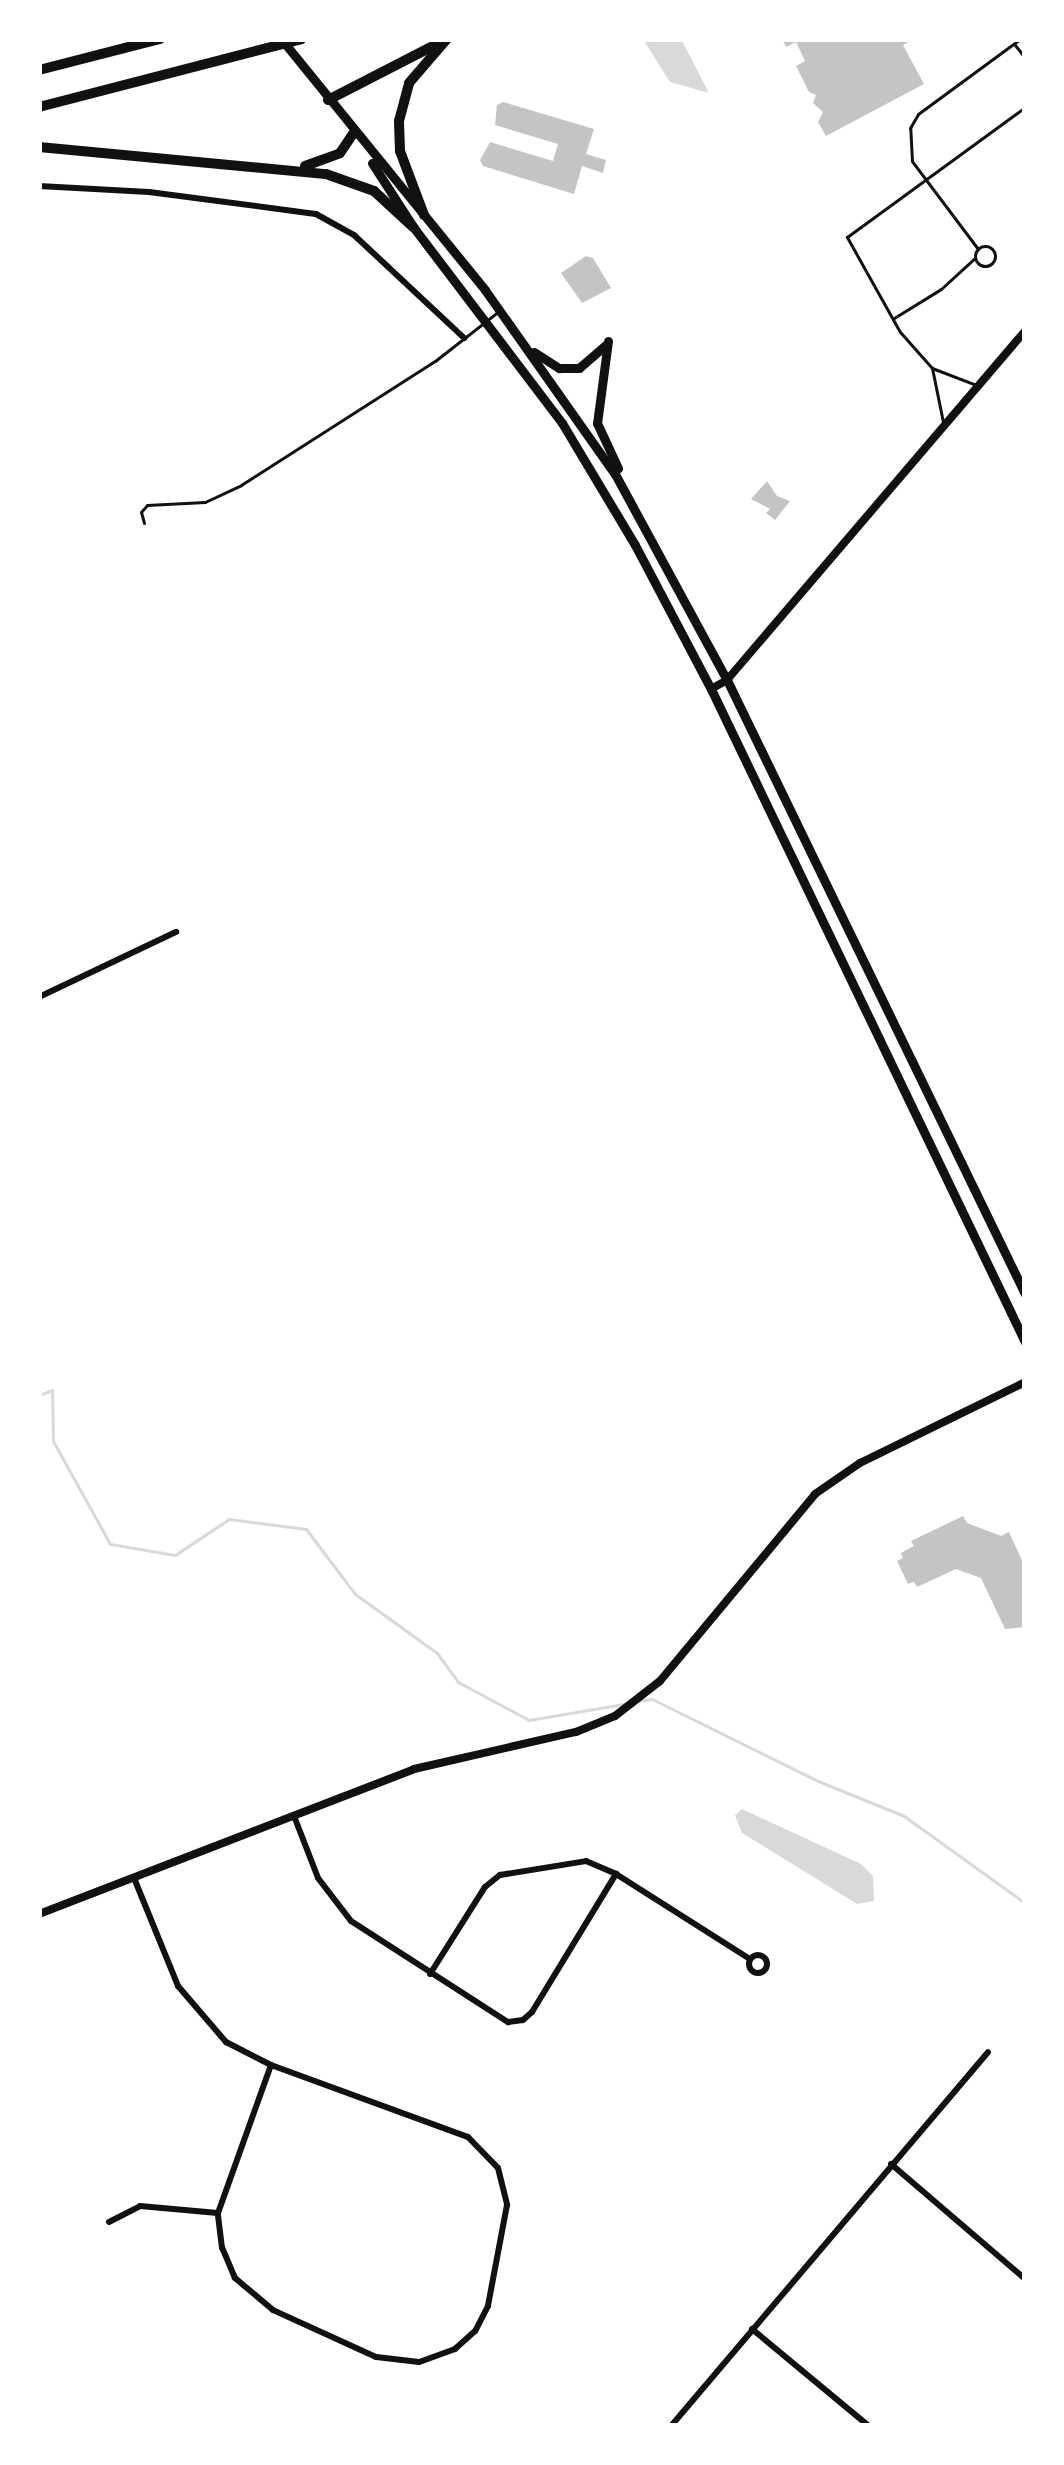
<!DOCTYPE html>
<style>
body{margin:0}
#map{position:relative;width:1064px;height:2465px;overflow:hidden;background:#fff;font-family:"Titillium Web",sans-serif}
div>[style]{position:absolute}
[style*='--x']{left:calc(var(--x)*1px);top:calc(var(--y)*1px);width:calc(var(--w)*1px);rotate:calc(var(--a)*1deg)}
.water>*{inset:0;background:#d9d9d9}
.stream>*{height:3px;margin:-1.5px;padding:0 1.5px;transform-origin:1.5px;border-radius:1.5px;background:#d9d9d9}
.building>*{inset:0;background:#c4c4c4}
.service>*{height:3px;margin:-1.5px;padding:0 1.5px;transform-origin:1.5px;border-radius:1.5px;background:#111}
.service>.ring{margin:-1.5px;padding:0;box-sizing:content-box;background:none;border:3px solid #111;border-radius:50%}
.minor>*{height:6px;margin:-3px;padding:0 3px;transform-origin:3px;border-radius:3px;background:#111}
.minor>.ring{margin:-3px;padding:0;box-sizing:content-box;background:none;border:6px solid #111;border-radius:50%}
.tertiary>*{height:8px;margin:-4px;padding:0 4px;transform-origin:4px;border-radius:4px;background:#111}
.trunk>*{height:9px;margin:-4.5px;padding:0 4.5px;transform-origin:4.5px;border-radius:4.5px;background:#111}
.motorway>*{height:10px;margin:-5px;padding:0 5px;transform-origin:5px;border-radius:5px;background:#111}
span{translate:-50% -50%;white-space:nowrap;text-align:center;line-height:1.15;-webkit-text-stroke:9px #fff;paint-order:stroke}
.frame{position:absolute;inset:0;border:42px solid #fff;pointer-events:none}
</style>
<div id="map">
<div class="water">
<div style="clip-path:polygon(643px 39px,681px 39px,709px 93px,670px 82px)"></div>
<div style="clip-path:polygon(742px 1809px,861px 1864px,873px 1876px,874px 1901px,857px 1904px,742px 1833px,735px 1815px)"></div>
</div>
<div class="stream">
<div style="--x:39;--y:1395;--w:14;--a:-21"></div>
<div style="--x:52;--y:1390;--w:51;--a:88.9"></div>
<div style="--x:53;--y:1441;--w:118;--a:61"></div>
<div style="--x:110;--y:1544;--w:66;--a:9.6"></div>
<div style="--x:175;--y:1555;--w:65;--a:-33.7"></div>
<div style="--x:229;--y:1519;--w:78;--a:7.4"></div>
<div style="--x:306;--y:1529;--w:81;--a:53"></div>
<div style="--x:355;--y:1594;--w:101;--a:35.7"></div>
<div style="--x:437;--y:1653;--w:36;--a:54"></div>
<div style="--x:458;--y:1682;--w:81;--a:28.2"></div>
<div style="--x:529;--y:1720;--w:100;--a:-9.7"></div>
<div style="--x:638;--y:1701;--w:14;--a:-8"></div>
<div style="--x:652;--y:1699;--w:185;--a:26.3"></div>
<div style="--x:818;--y:1781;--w:93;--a:22.1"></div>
<div style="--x:904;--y:1816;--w:149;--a:35.7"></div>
</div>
<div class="building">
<div style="clip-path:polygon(782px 39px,914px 39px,903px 45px,924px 84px,826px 136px,818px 122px,823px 112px,813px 103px,816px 95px,809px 92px,796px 66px,805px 61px,796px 42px,786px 47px)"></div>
<div style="clip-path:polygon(503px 102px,594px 129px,586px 154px,606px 160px,603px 173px,582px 166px,574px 194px,483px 166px,480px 160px,490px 142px,553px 161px,558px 144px,495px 125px,497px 105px)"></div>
<div style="clip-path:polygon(586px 256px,593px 258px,611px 288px,582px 303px,561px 273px)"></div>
<div style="clip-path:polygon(767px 481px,777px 496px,790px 501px,775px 520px,766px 513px,770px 509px,751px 499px)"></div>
<div style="clip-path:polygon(963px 1516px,967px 1523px,1001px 1536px,1009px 1532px,1025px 1567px,1025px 1627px,1005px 1629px,981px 1578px,956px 1569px,917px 1587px,914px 1582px,908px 1584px,897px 1561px,903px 1558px,901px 1553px,914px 1546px,911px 1541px)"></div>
</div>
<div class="service">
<div style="--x:1015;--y:45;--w:16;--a:52"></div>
<div class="ring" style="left:975px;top:246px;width:17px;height:17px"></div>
<div style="--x:978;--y:249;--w:110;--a:-126.9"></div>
<div style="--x:912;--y:161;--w:33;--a:-93"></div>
<div style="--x:910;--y:128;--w:16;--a:-60"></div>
<div style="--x:918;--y:114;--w:127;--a:-36.3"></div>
<div style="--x:894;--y:318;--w:55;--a:-31.7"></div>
<div style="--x:941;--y:289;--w:46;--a:-42.4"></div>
<div style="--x:932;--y:368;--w:48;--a:-131.6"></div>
<div style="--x:900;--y:332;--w:109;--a:-119.2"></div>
<div style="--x:847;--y:237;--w:220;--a:-36.1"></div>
<div style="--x:943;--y:422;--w:55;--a:-101.5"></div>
<div style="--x:932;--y:368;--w:47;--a:21.1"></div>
<div style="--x:144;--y:523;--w:11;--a:-105"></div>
<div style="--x:141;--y:512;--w:9;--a:-49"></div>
<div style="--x:147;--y:505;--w:58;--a:-3"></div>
<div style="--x:205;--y:502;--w:40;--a:-25"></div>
<div style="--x:241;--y:485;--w:230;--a:-32.6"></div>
<div style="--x:435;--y:361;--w:81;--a:-38"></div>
</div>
<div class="minor">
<div style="--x:39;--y:186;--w:110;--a:3.1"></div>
<div style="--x:149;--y:192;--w:168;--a:7.5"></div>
<div style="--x:316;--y:214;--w:43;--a:28.9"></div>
<div style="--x:354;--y:235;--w:151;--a:43.1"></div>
<div style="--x:39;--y:997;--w:152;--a:-25.4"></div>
<div style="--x:294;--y:1816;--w:66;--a:68.8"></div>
<div style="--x:318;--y:1878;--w:54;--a:52.5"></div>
<div style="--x:351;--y:1921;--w:187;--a:32.8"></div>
<div style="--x:508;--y:2022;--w:15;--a:-8"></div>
<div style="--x:523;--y:2020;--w:12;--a:-42"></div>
<div style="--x:532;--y:2012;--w:162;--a:-58.7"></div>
<div style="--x:134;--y:1878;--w:117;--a:67.8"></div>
<div style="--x:178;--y:1986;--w:74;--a:49.4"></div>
<div style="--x:226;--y:2042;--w:51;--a:27.1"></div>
<div style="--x:271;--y:2065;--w:210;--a:20.1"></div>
<div style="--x:468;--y:2137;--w:43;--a:45.9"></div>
<div style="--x:498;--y:2168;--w:38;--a:76"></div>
<div style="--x:507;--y:2205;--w:103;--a:100.7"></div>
<div style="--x:488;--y:2306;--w:28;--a:117"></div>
<div style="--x:475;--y:2331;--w:27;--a:138"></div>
<div style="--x:455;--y:2349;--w:38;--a:160"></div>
<div style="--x:419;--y:2362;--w:43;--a:-173.4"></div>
<div style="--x:376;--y:2357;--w:113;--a:-155.5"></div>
<div style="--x:273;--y:2310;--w:50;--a:-139.9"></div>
<div style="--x:235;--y:2278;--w:33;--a:-113"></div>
<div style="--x:222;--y:2248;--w:35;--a:-97"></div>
<div style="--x:218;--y:2213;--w:157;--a:-70.3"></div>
<div class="ring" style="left:749px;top:1955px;width:12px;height:12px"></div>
<div style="--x:430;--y:1974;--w:103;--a:-57.7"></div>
<div style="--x:485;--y:1887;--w:19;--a:-39"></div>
<div style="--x:500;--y:1875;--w:87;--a:-9.2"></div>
<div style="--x:586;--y:1861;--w:33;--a:23"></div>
<div style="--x:616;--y:1874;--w:159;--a:32.4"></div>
<div style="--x:891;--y:2164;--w:177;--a:40.6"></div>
<div style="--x:109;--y:2222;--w:35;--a:-27"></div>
<div style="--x:140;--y:2206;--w:78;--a:5.1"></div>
<div style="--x:752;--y:2329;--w:152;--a:39.7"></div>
<div style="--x:671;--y:2426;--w:490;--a:-49.7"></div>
</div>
<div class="tertiary">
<div style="--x:711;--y:689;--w:18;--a:-29"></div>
<div style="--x:727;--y:680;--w:459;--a:-49.5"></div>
<div style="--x:39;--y:1914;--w:402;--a:-21.1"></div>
<div style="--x:414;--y:1769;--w:166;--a:-12.9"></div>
<div style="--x:576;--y:1732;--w:42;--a:-22.3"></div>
<div style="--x:615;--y:1716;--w:57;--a:-37.9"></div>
<div style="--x:660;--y:1681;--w:243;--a:-50.3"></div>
<div style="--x:815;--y:1494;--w:55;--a:-34.6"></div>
<div style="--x:860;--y:1463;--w:184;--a:-26.1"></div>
</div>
<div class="trunk">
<div style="--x:282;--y:40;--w:322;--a:50.9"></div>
<div style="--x:485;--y:290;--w:225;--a:54.8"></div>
<div style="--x:615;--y:474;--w:234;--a:61.5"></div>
<div style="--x:727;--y:680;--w:682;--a:64.11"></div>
<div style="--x:372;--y:163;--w:77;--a:57.1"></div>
<div style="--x:414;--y:228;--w:245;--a:52.8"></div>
<div style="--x:562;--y:423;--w:142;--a:59.1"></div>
<div style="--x:635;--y:545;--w:163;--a:62.2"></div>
<div style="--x:711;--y:689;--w:725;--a:64.32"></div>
<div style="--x:608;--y:341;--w:83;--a:97.6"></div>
<div style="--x:597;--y:423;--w:50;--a:65"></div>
<div style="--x:534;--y:352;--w:30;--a:33"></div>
<div style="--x:559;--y:368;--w:20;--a:0"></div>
<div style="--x:579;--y:368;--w:35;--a:-41"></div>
</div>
<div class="motorway">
<div style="--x:39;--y:70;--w:125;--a:-14.4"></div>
<div style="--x:328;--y:100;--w:123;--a:-27.2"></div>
<div style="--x:39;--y:107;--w:271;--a:-14.5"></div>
<div style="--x:39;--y:147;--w:288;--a:5.4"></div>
<div style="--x:326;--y:174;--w:51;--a:19.5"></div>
<div style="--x:374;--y:191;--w:54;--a:42.8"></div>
<div style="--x:305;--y:166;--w:37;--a:-20"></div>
<div style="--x:340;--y:153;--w:23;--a:-56"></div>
<div style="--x:424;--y:215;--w:68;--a:-110.6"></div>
<div style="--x:400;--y:151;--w:30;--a:-92"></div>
<div style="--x:399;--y:121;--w:39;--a:-75"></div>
<div style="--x:409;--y:83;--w:58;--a:-49.2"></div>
</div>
<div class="frame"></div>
</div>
